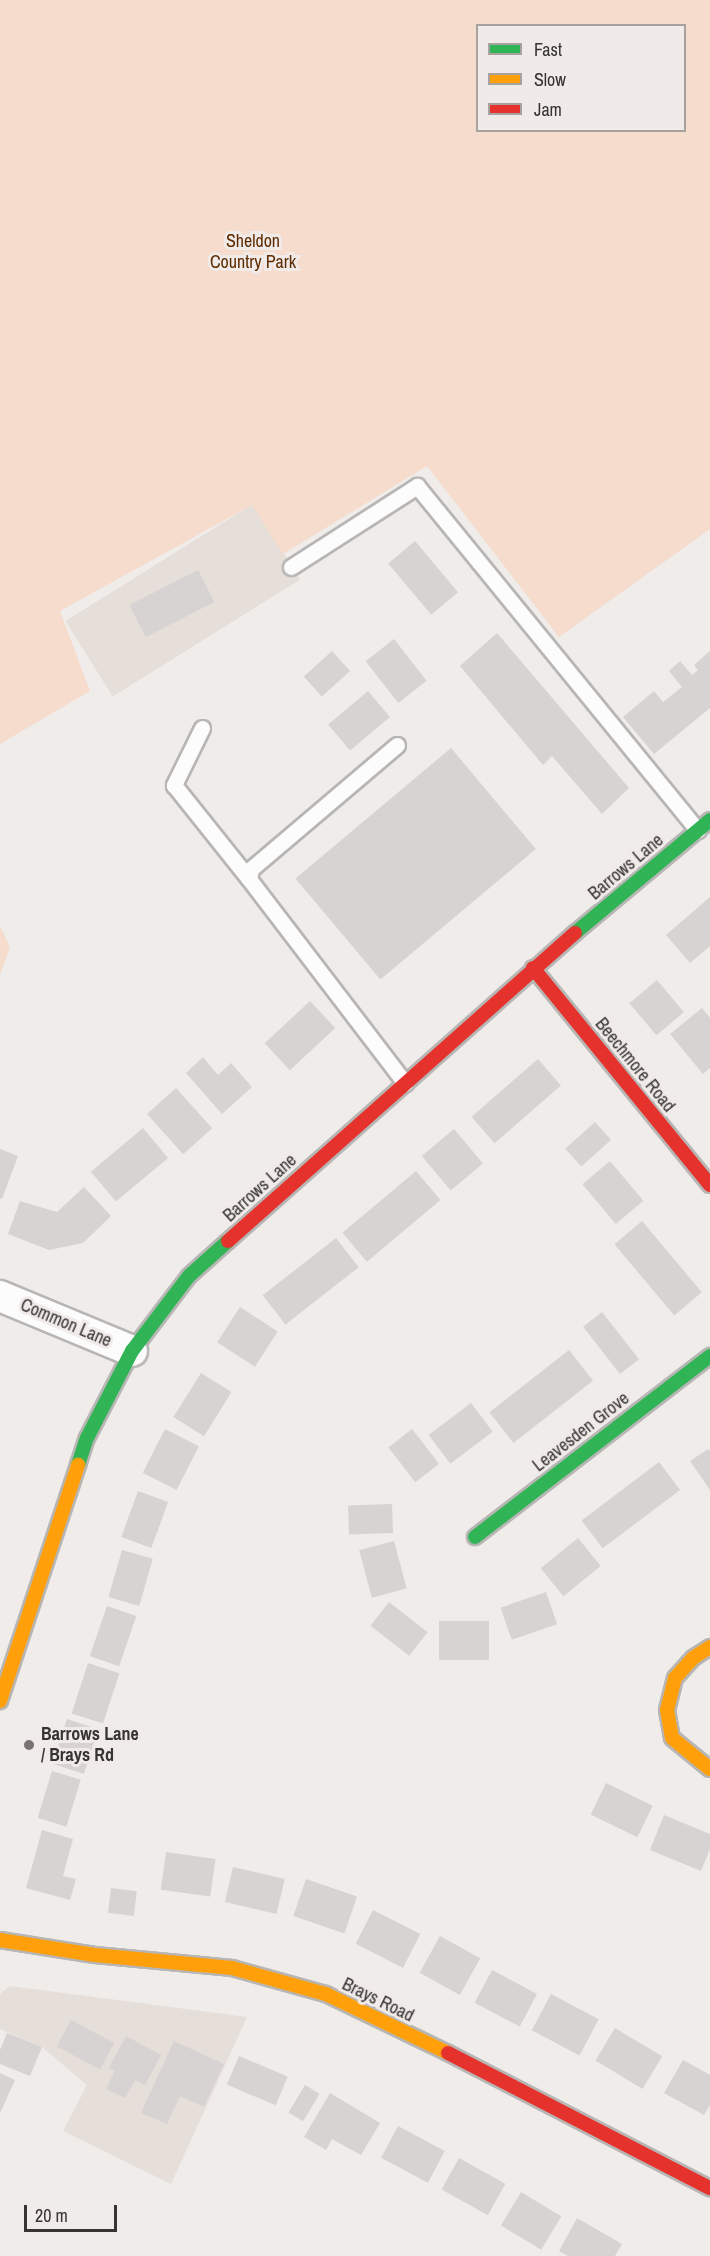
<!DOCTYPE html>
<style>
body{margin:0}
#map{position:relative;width:710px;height:2256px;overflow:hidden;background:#efecea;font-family:"Archivo Narrow",sans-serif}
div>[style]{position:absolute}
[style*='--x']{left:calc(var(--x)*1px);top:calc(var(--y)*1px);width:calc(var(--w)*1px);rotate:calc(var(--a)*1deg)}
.built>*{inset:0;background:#e5ded9;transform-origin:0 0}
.green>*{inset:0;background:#f5dccc}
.building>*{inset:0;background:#d6d3d2;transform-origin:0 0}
.roads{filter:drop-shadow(2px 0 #b7b6b4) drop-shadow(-2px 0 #b7b6b4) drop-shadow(0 2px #b7b6b4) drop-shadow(0 -2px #b7b6b4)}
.lane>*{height:15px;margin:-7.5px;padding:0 7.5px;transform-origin:7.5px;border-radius:7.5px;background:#fdfcfc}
.street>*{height:30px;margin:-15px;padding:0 15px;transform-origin:15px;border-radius:15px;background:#fdfcfc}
.fast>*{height:14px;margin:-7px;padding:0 7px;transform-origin:7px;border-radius:7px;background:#30b455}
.slow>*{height:14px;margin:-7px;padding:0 7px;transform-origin:7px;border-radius:7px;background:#ff9f0a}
.jam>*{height:14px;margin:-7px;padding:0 7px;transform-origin:7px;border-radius:7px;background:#e5322d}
.dots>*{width:16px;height:16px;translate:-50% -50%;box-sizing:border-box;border:3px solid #f0ebe9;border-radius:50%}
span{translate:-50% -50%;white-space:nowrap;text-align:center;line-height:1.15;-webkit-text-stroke:6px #f0ebe9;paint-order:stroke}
.park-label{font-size:18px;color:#5e2c00}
.street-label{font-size:18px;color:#363433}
.poi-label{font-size:18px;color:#363433;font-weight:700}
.left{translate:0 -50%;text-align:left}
.legend{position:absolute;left:476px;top:24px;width:210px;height:108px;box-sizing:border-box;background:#f0ebe9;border:2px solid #a6a2a0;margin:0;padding:8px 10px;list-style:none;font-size:18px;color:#363433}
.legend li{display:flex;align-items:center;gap:12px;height:30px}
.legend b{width:30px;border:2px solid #a6a2a0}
.scale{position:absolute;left:24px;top:2205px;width:93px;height:27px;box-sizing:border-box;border:3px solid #363433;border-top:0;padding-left:8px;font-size:18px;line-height:21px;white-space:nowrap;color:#363433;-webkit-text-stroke:4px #f0ebe9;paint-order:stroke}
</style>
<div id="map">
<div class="built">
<div style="left:253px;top:504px;width:89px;height:221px;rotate:58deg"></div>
<div style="clip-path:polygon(10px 1986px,247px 2017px,171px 2184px,63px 2131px,87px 2085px,42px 2047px,0 2029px,0 1994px)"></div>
</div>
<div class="green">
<div style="clip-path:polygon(evenodd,0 0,710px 0,710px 529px,559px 637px,427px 466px,283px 554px,252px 505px,60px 611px,90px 691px,0 744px,0 0,478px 26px,684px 26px,684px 130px,478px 130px,478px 26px)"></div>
<div style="clip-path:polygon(0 926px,10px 947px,0 975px)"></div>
</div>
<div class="building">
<div style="left:415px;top:541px;width:67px;height:35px;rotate:50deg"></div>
<div style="left:198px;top:570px;width:36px;height:77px;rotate:63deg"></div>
<div style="clip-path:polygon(497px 633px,629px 788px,602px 814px,552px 756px,543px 765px,460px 666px)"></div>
<div style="left:394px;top:639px;width:53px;height:36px;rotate:52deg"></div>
<div style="left:332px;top:651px;width:27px;height:38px;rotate:48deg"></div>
<div style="clip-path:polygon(710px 651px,710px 708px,654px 754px,623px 717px,654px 691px,663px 702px,682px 687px,669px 671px,680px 661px,692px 675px,698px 670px,694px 665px)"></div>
<div style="left:368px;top:691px;width:34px;height:52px;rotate:50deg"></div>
<div style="left:451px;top:748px;width:132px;height:203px;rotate:50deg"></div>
<div style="clip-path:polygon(710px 897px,710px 946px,690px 963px,666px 935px)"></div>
<div style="left:657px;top:980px;width:42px;height:36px;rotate:50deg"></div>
<div style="left:310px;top:1001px;width:37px;height:62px;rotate:47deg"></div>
<div style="clip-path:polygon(702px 1008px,710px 1018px,710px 1068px,703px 1074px,670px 1034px)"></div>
<div style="clip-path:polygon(203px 1057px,218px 1075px,231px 1063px,252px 1087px,222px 1114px,186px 1073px)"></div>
<div style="left:538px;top:1059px;width:35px;height:88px;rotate:49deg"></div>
<div style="left:176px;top:1088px;width:54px;height:39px;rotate:48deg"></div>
<div style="left:595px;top:1122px;width:24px;height:40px;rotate:48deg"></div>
<div style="left:143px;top:1128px;width:39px;height:68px;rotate:50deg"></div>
<div style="left:454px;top:1129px;width:45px;height:42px;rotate:50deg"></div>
<div style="clip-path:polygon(0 1149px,18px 1156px,2px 1199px,0 1198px)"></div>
<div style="left:610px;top:1161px;width:52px;height:36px;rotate:50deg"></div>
<div style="left:416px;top:1171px;width:38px;height:96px;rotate:50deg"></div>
<div style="clip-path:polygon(84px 1187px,111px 1216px,83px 1243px,49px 1250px,8px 1234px,20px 1201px,57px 1212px)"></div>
<div style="left:642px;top:1221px;width:93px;height:36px;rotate:50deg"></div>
<div style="left:336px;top:1238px;width:37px;height:93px;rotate:52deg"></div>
<div style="left:240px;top:1307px;width:45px;height:42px;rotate:33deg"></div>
<div style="left:602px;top:1312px;width:60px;height:24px;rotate:52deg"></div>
<div style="left:569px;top:1350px;width:39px;height:101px;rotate:52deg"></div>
<div style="left:201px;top:1373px;width:36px;height:52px;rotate:32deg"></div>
<div style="left:471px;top:1403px;width:36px;height:53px;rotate:53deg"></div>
<div style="left:165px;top:1429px;width:38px;height:49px;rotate:27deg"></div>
<div style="left:412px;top:1429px;width:44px;height:30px;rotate:52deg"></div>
<div style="clip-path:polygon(708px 1449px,710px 1452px,710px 1490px,690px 1461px)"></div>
<div style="left:659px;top:1462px;width:35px;height:97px;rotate:53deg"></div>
<div style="left:138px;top:1491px;width:32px;height:49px;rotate:20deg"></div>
<div style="left:392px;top:1504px;width:29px;height:44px;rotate:88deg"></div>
<div style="left:578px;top:1538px;width:36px;height:48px;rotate:51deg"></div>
<div style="left:394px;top:1541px;width:49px;height:36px;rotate:75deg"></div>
<div style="left:122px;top:1550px;width:32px;height:49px;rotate:16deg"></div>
<div style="left:546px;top:1592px;width:34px;height:48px;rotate:71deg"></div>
<div style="left:389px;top:1602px;width:49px;height:30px;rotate:38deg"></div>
<div style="left:107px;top:1606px;width:31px;height:53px;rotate:19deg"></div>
<div style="left:439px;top:1621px;width:50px;height:39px"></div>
<div style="left:88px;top:1663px;width:33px;height:53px;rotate:18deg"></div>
<div style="left:67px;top:1719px;width:33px;height:47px;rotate:18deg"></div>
<div style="left:52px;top:1771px;width:30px;height:49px;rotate:17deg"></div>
<div style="left:606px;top:1783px;width:52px;height:35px;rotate:26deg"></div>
<div style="clip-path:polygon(664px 1815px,710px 1834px,710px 1849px,701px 1871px,650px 1850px)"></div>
<div style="clip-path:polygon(42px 1830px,73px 1839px,63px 1876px,76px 1879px,70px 1900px,26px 1888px)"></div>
<div style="left:166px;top:1852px;width:50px;height:38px;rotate:8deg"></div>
<div style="left:233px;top:1867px;width:53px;height:36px;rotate:13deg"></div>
<div style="left:306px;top:1879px;width:54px;height:39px;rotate:19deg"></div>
<div style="left:111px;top:1888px;width:26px;height:25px;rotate:7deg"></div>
<div style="left:373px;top:1910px;width:53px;height:38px;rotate:27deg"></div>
<div style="left:440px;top:1936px;width:46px;height:42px;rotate:29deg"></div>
<div style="left:492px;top:1970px;width:51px;height:37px;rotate:28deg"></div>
<div style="left:551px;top:1994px;width:54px;height:41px;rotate:28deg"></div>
<div style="left:71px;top:2020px;width:49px;height:30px;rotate:28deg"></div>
<div style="left:615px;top:2028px;width:55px;height:38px;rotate:31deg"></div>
<div style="clip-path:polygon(7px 2033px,42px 2047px,30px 2076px,0 2064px,0 2050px)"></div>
<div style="clip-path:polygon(126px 2036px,161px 2055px,145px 2085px,135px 2080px,125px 2098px,106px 2089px,115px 2071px,109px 2068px)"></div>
<div style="clip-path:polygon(174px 2041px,224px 2064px,204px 2107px,180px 2096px,167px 2124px,141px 2113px)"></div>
<div style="left:239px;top:2056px;width:53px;height:31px;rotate:23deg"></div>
<div style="clip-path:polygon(683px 2060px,710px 2075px,710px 2105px,704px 2115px,664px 2093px)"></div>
<div style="clip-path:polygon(0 2073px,15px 2080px,0 2113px)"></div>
<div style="left:305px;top:2085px;width:17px;height:32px;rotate:31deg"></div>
<div style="clip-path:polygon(330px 2093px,380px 2123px,361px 2155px,332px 2139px,326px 2150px,304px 2137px)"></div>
<div style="left:398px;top:2126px;width:53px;height:36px;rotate:28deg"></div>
<div style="left:459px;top:2158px;width:53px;height:36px;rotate:29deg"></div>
<div style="left:521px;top:2192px;width:47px;height:39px;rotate:31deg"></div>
<div style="clip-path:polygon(577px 2218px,622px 2244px,615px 2256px,568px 2256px,559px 2251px)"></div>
</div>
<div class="roads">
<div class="lane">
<div style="--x:291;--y:567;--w:150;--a:-32.7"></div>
<div style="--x:417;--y:486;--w:444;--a:50.8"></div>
<div style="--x:202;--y:728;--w:64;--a:116.2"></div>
<div style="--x:174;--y:785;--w:120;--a:51.4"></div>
<div style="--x:397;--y:745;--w:192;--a:139.7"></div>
<div style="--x:251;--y:869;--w:10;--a:101"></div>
<div style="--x:249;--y:879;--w:257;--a:52.6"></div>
</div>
<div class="street">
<div style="--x:0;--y:1296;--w:143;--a:22.6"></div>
</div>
<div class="fast">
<div style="--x:575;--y:933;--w:176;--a:-39.9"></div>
<div style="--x:78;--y:1465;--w:28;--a:-72"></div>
<div style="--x:87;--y:1438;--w:98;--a:-62.7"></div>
<div style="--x:132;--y:1351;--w:94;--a:-52.8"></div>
<div style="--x:189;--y:1276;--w:52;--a:-41.9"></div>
<div style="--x:475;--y:1537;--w:297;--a:-37.6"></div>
</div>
<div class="slow">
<div style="--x:710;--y:1647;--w:20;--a:147"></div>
<div style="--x:693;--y:1658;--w:27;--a:132"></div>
<div style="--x:675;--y:1678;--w:33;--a:104"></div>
<div style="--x:667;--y:1710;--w:28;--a:80"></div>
<div style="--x:672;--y:1738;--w:49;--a:39.2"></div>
<div style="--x:0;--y:1701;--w:249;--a:-71.7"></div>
<div style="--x:0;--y:1940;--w:96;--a:9"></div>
<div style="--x:95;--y:1955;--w:138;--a:5.4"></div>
<div style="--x:232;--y:1968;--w:98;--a:15.5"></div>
<div style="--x:326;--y:1994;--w:136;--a:25.8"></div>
</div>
<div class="jam">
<div style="--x:533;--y:968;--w:280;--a:50.8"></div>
<div style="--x:228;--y:1241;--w:464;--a:-41.6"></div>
<div style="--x:448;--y:2053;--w:295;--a:27.3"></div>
</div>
</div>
<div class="dots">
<div style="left:29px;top:1745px;background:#777473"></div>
</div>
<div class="park-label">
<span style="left:253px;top:252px">Sheldon<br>Country Park</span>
</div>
<div class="street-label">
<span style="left:626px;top:867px;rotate:-40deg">Barrows Lane</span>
<span style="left:635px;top:1065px;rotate:51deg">Beechmore Road</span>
<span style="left:260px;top:1188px;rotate:-42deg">Barrows Lane</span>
<span style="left:66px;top:1323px;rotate:23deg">Common Lane</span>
<span style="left:581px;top:1432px;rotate:-38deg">Leavesden Grove</span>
<span style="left:378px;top:2000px;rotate:26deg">Brays Road</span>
</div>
<div class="poi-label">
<span class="left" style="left:41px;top:1745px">Barrows Lane<br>/ Brays Rd</span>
</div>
<ul class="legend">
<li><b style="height:8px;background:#30b455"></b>Fast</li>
<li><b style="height:8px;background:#ff9f0a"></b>Slow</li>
<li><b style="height:8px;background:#e5322d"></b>Jam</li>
</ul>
<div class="scale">20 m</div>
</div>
